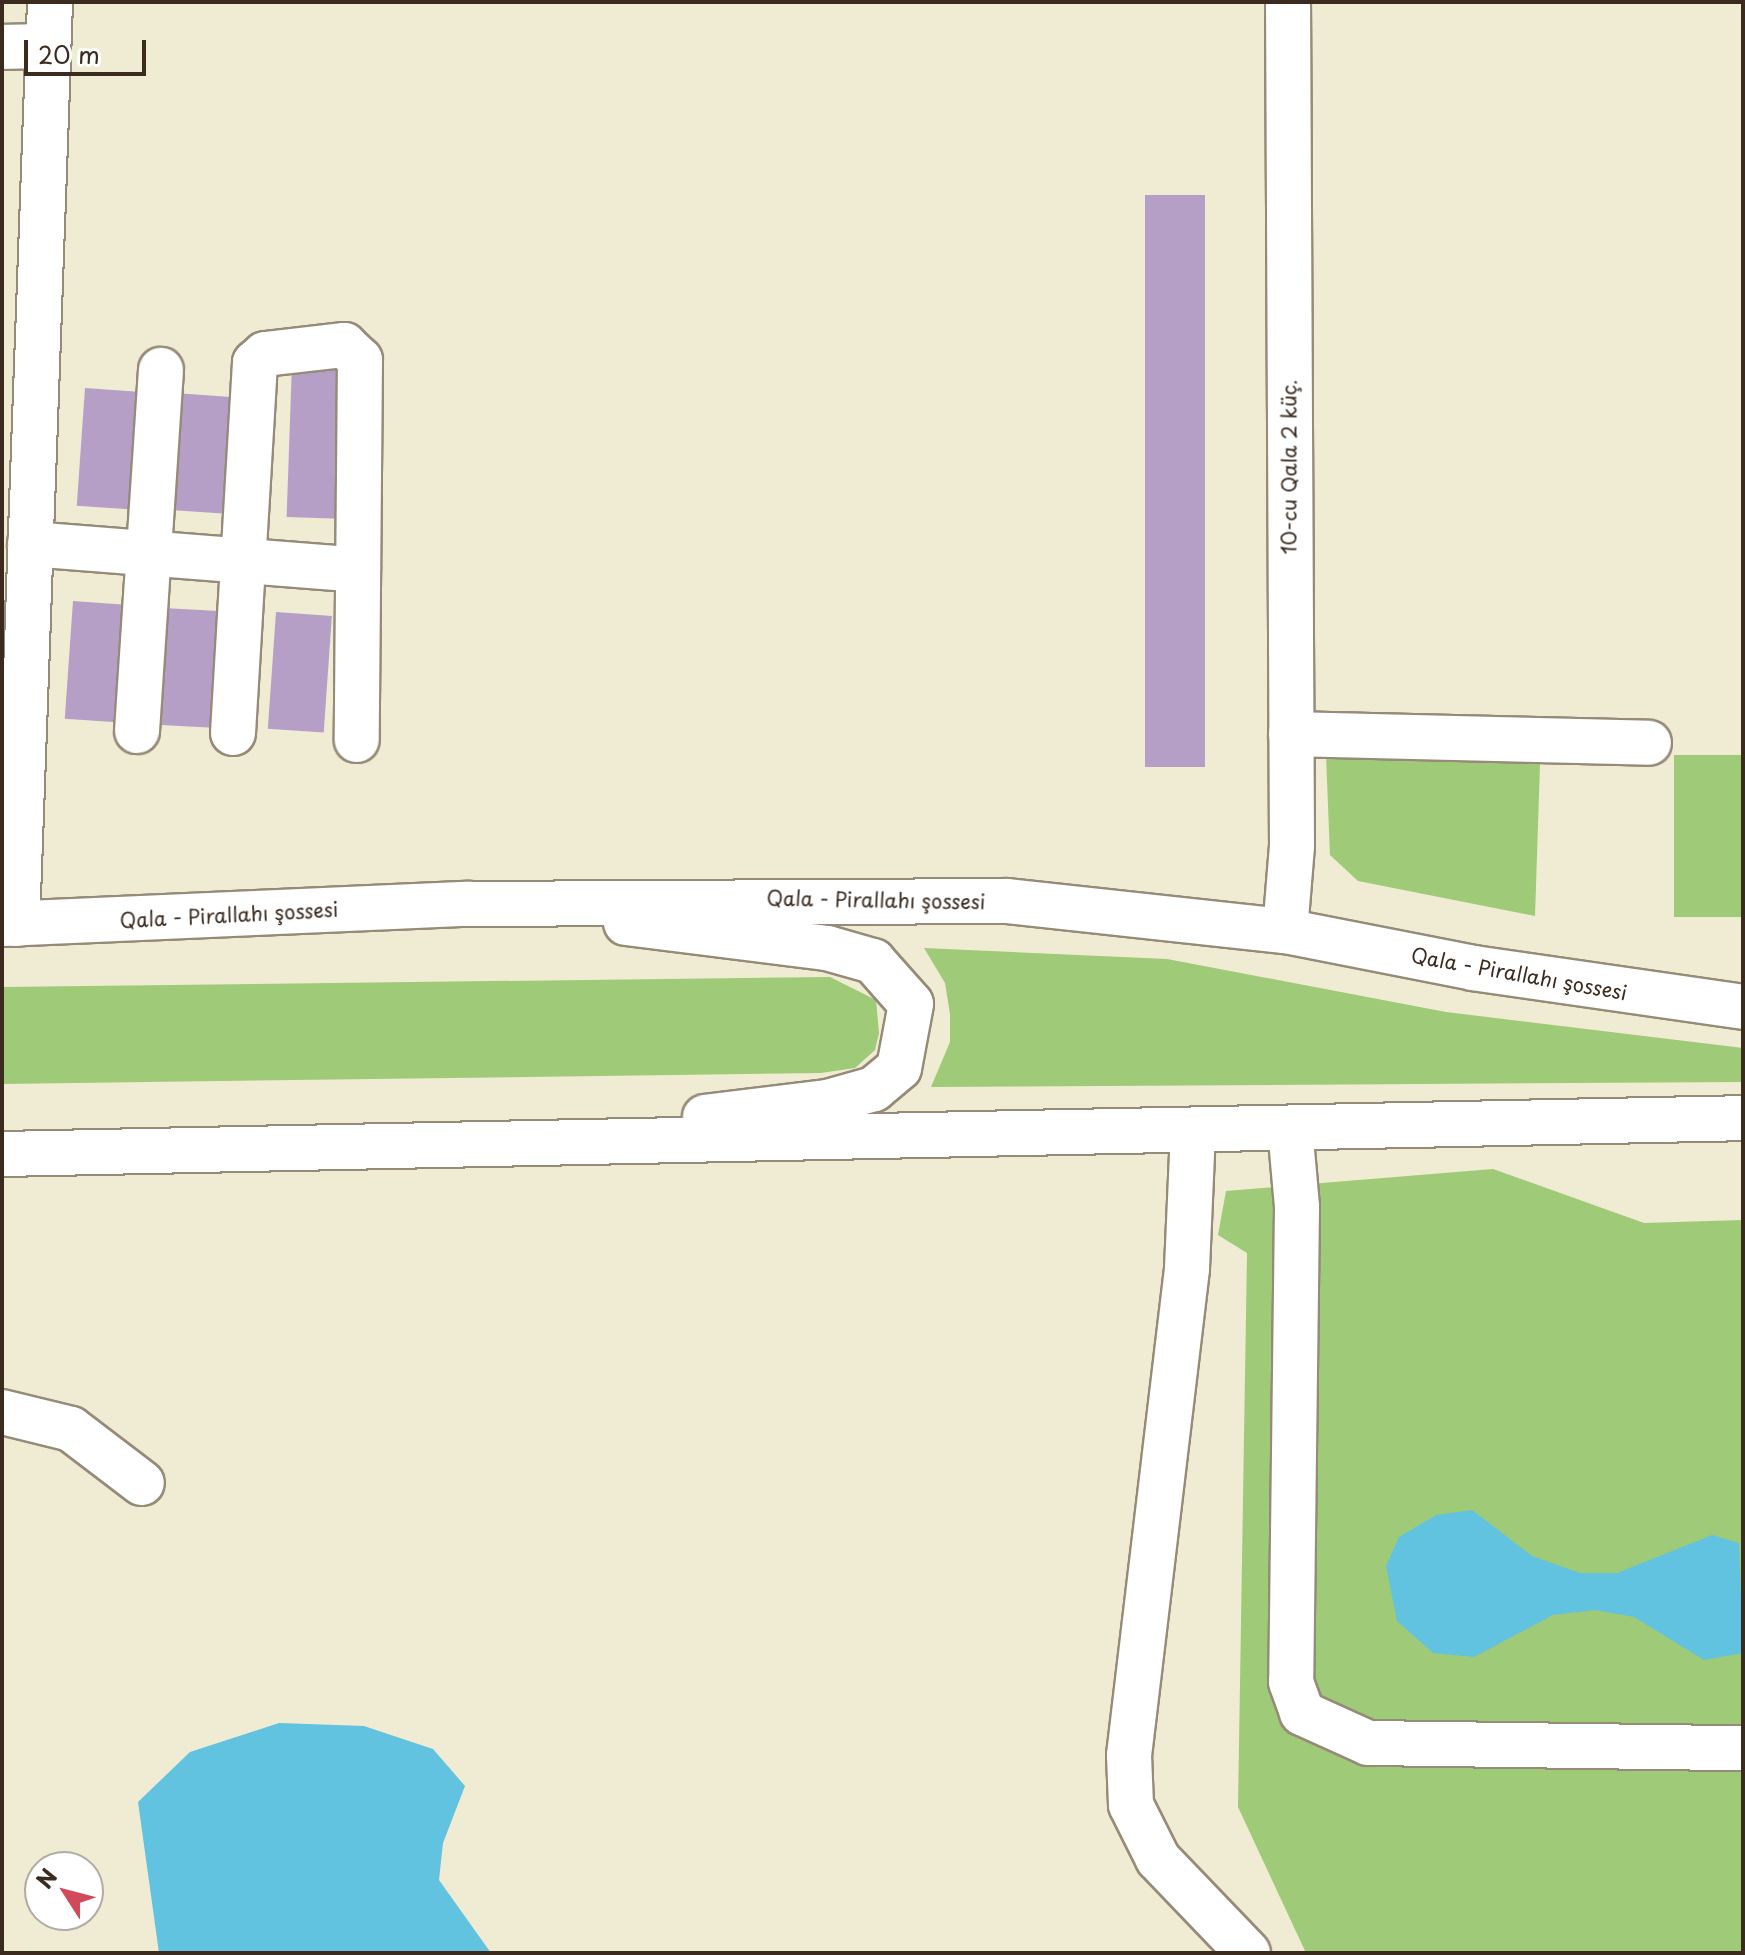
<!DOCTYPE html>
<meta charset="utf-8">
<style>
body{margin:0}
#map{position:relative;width:1745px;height:1955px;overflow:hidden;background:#f0ebd3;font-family:"Playpen Sans",sans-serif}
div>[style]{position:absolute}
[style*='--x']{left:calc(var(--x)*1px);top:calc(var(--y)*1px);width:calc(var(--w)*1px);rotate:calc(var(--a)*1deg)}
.green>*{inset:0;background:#9fca77;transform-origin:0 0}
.water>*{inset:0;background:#61c3e0}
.building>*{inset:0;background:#b59fc7;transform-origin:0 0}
.roads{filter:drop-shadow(2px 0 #968a78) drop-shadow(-2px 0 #968a78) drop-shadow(0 2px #968a78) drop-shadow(0 -2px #968a78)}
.minor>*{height:44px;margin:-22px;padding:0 22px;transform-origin:22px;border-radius:22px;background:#fff}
.major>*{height:44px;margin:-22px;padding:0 22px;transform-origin:22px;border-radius:22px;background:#fff}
span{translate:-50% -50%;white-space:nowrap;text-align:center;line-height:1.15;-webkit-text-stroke:8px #fff;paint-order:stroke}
.street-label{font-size:20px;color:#3b2a1e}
.frame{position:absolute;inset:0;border:4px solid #3b2a1e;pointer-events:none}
.north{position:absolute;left:24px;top:1851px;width:80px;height:80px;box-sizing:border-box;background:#fff;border:2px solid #b1aaa5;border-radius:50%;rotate:306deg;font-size:22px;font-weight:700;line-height:32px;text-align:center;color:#3b2a1e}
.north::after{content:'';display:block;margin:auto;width:28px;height:36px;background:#d1495b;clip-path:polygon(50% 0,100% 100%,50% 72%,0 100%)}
.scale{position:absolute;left:24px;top:40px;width:122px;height:36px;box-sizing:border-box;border:4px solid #3b2a1e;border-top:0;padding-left:10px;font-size:24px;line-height:28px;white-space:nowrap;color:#3b2a1e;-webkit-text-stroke:6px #fff;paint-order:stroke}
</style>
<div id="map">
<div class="green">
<div style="clip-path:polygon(1326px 755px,1540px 764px,1535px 916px,1358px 881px,1330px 855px)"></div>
<div style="left:1674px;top:755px;width:69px;height:162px"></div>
<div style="clip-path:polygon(924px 948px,1167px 959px,1446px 1012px,1743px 1048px,1743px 1082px,931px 1087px,950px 1042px,950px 1014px,945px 983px)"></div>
<div style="clip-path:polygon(830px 977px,876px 1000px,879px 1033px,875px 1050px,855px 1068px,821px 1073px,2px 1084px,2px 987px)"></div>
<div style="clip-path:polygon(1493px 1169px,1644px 1223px,1743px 1220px,1743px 1953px,1306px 1953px,1238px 1807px,1247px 1253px,1218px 1235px,1226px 1191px)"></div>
</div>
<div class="water">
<div style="clip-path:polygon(1472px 1510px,1532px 1556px,1580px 1573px,1617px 1573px,1712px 1535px,1739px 1543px,1743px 1653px,1704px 1660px,1634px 1617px,1595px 1610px,1553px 1615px,1474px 1657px,1433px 1653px,1397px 1621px,1386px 1566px,1399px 1537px,1436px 1515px)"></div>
<div style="clip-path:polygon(279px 1723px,364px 1726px,433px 1749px,465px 1786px,443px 1843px,439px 1880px,491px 1953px,159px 1953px,138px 1802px,190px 1752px)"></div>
</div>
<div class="building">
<div style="left:1205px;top:195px;width:572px;height:60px;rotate:90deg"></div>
<div style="left:292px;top:363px;width:53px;height:154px;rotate:2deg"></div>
<div style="left:85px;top:388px;width:56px;height:118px;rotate:4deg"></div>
<div style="left:175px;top:393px;width:56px;height:117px;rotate:4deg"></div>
<div style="left:73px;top:601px;width:56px;height:118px;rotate:4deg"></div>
<div style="left:163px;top:608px;width:56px;height:117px;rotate:3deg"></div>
<div style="left:276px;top:612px;width:56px;height:117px;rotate:4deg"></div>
</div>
<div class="roads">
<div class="minor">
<div style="--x:2;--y:47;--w:45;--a:-1.3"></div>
<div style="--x:30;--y:544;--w:329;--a:4.5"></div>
<div style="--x:137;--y:731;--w:362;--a:-86.2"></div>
<div style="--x:233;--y:733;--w:371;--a:-86.6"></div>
<div style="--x:255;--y:363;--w:13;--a:-42"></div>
<div style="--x:265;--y:354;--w:80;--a:-6.5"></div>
<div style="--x:344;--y:345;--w:22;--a:43"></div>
<div style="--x:360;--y:360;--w:380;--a:90.5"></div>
<div style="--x:1291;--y:734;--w:358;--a:1.4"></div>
<div style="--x:17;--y:924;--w:923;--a:-87.95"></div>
<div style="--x:1285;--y:931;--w:85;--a:-85.3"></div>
<div style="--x:1292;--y:846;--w:844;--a:-90.27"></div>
<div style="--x:1290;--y:1128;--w:79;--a:84.9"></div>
<div style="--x:1297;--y:1207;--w:475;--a:90.7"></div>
<div style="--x:1291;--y:1682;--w:33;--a:70"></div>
<div style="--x:1302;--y:1713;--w:72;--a:24.4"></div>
<div style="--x:1368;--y:1743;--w:375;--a:0.8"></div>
<div style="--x:1193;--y:1131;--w:138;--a:92.5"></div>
<div style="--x:1187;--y:1269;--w:489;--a:96.8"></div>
<div style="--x:1129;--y:1755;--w:50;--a:87.7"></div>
<div style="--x:1131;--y:1805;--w:60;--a:63.4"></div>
<div style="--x:1158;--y:1859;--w:130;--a:46.2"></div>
<div style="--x:2;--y:1412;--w:71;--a:13.8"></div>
<div style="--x:71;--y:1429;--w:89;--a:37.3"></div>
</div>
<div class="major">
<div style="--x:626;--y:923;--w:203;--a:7.1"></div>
<div style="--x:827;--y:948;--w:48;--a:15.8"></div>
<div style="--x:873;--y:961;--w:57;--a:48.5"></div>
<div style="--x:911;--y:1004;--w:65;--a:100.6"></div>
<div style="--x:899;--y:1068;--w:33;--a:140"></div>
<div style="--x:874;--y:1089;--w:49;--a:164.5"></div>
<div style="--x:827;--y:1102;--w:123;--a:173"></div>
<div style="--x:2;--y:924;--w:466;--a:-2.5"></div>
<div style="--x:468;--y:904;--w:539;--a:-0.32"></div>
<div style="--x:1007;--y:901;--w:280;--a:6.2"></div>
<div style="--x:1285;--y:931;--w:192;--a:11.1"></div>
<div style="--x:1473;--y:968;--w:273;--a:8.2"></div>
<div style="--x:2;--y:1154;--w:1741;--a:-1.18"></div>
</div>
</div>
<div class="street-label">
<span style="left:1289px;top:467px;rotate:-90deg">10-cu Qala 2 küç.</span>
<span style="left:876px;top:900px;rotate:1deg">Qala - Pirallahı şossesi</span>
<span style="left:229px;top:915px;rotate:-3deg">Qala - Pirallahı şossesi</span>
<span style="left:1519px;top:974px;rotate:10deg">Qala - Pirallahı şossesi</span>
</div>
<div class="frame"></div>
<div class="north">N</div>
<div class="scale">20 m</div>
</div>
